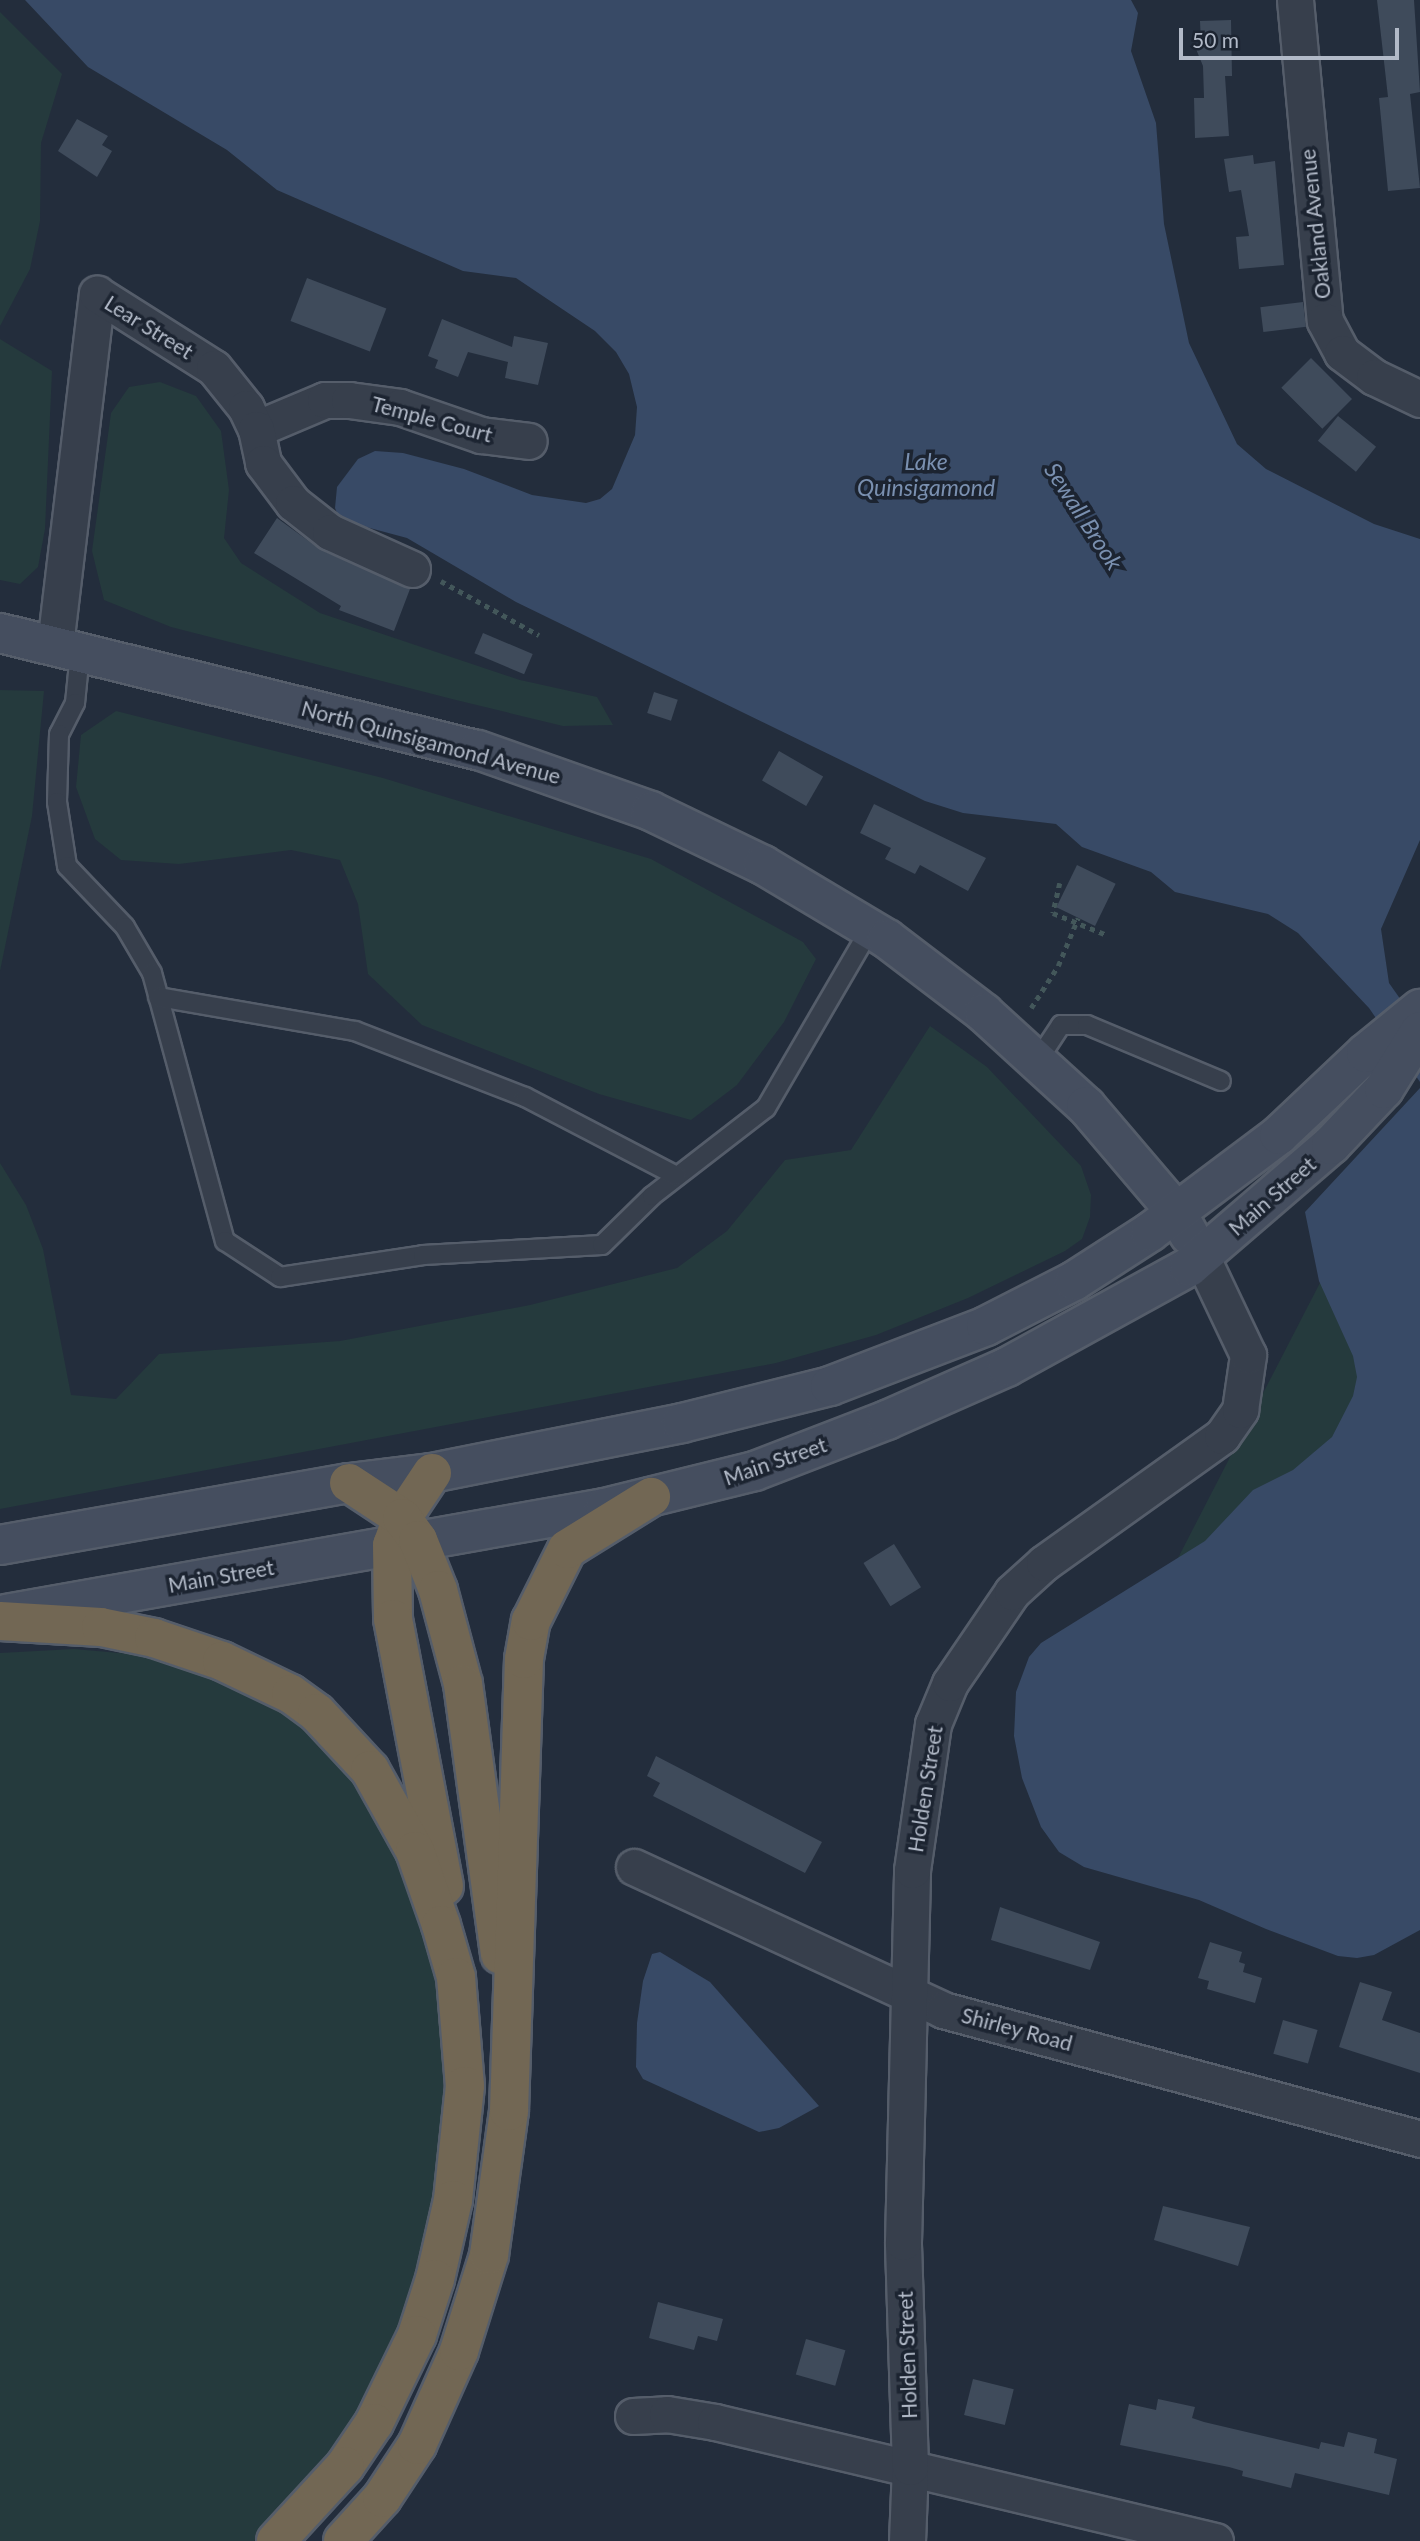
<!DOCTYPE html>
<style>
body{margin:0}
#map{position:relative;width:1420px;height:2541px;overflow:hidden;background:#232d3c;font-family:Lato,sans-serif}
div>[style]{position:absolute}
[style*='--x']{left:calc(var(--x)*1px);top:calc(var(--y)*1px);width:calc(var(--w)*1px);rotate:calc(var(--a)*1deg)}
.green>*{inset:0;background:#253a3d}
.water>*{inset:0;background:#384a66}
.building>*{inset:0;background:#3f4b5b;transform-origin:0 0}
.path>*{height:4.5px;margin-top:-2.25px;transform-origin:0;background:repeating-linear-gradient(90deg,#43575a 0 5px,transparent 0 10px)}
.roads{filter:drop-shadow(2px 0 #555d6a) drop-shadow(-2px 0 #555d6a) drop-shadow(0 2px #555d6a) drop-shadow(0 -2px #555d6a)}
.lane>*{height:18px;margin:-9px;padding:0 9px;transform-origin:9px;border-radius:9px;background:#373f4c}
.street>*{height:35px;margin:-17.5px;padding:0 17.5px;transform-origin:17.5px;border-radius:17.5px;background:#373f4c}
.secondary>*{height:38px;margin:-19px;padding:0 19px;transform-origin:19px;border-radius:19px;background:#454e5f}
.highway>*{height:38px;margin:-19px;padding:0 19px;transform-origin:19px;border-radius:19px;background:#726754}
span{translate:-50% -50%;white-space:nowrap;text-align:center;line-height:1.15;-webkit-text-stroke:7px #1c2431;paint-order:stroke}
.street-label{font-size:21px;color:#b2bac8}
.water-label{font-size:23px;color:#7a90b0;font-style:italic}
.scale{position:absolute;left:1179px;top:28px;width:220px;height:32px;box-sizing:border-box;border:4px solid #b2bac8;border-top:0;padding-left:9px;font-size:21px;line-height:24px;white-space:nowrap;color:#b2bac8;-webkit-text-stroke:5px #1c2431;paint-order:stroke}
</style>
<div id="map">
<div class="green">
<div style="clip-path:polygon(0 12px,62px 74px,41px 143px,40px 221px,30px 269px,0 326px)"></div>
<div style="clip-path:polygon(0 339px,52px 371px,45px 529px,38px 567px,20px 584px,0 580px)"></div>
<div style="clip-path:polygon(160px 382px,196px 396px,221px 431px,229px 490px,224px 538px,241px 563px,320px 613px,520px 680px,597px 697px,613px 725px,563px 726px,456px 700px,171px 627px,104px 600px,92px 551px,111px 413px,129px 387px)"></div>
<div style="clip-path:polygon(0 690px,44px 691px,32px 816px,0 971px)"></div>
<div style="clip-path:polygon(116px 711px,383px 778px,651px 859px,803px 942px,816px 959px,784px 1022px,737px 1085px,691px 1120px,599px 1094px,422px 1025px,368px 974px,358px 904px,340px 860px,291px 850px,179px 864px,121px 860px,95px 839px,76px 787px,81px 735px)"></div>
<div style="clip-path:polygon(930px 1026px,987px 1067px,1081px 1166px,1091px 1195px,1090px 1217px,1082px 1239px,1065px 1251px,968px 1298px,876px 1335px,776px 1363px,0 1509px,0 1163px,26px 1205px,43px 1249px,71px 1395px,116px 1399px,159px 1354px,340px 1341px,530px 1305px,677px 1268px,727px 1231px,785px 1160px,851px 1150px)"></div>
<div style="clip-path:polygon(1420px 1089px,1361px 1430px,1146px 1620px)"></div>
<div style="clip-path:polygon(74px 1649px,142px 1655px,210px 1673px,284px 1707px,357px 1773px,429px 1914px,454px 2090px,426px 2265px,380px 2394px,274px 2529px,254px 2541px,0 2541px,0 1653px)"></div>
</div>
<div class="water">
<div style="clip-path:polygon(25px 0,1131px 0,1138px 13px,1131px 51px,1156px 123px,1164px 224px,1189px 343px,1237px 444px,1266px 469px,1374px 524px,1420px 539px,1420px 840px,1381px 929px,1389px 983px,1420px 1027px,1420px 1082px,1369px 1008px,1298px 933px,1268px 914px,1175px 892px,1151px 872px,1082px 847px,1056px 824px,963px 813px,925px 801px,516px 602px,407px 538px,340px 520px,335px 508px,337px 487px,358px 459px,375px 451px,403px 453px,464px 469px,532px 495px,586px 503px,600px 499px,612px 489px,635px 435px,637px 407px,629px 374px,616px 352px,595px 331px,516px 278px,463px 271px,277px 190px,227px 150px,88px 67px)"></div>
<div style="clip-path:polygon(1420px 1088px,1420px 1930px,1374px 1955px,1357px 1958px,1338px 1956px,1266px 1929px,1199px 1900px,1084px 1867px,1059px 1852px,1041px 1827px,1022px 1778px,1014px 1736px,1016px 1692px,1029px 1657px,1041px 1643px,1205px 1541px,1253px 1490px,1293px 1470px,1332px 1437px,1353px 1396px,1357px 1377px,1353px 1356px,1319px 1281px,1305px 1212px)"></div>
<div style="clip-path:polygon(660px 1952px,710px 1982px,819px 2106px,779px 2128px,759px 2132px,643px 2079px,636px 2067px,637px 2023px,643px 1981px,652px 1954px)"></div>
</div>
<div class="building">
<div style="clip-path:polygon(1377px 0,1414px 0,1420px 92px,1410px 94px,1420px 188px,1388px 191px,1379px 98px,1388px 97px)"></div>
<div style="clip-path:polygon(1231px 20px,1232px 76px,1225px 76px,1229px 136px,1195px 138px,1194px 98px,1204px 98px,1203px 66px,1196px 49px,1201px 44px,1200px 21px)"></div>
<div style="clip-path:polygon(77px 119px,108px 136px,102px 145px,112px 151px,97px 177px,58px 151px)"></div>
<div style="clip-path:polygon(1253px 155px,1254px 164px,1275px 161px,1284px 265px,1239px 269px,1236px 237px,1249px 236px,1241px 190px,1229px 192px,1224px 159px)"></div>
<div style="left:307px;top:278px;width:85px;height:46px;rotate:21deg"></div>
<div style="left:1303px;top:302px;width:25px;height:43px;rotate:83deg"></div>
<div style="clip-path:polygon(442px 319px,512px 347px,514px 336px,548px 343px,538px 385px,505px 378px,508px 362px,468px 352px,458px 377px,435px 368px,438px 360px,428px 356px)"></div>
<div style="left:1311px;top:358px;width:58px;height:42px;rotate:45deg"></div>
<div style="left:1338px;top:416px;width:49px;height:32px;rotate:39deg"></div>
<div style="clip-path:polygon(277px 518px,321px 550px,410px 589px,394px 631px,339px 610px,341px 606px,254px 553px)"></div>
<div style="left:483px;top:633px;width:54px;height:22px;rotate:23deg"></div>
<div style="left:654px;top:692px;width:25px;height:22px;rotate:18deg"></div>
<div style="left:779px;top:751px;width:51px;height:34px;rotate:30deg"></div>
<div style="clip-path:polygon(874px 804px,986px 858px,968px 891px,920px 865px,915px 874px,885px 859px,891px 848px,860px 833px)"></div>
<div style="left:1077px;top:865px;width:43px;height:47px;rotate:26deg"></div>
<div style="left:894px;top:1544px;width:51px;height:36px;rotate:58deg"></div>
<div style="clip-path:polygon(656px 1756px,822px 1842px,805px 1873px,653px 1796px,660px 1783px,647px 1776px)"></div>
<div style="clip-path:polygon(1000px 1907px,1100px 1942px,1090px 1970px,991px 1940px)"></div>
<div style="clip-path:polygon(1210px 1942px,1242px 1952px,1239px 1962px,1245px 1964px,1243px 1972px,1262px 1978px,1255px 2003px,1207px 1989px,1209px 1981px,1198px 1978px)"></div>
<div style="clip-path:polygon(1360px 1982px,1392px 1992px,1382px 2020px,1420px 2033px,1420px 2073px,1339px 2047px)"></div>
<div style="left:1283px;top:2020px;width:36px;height:35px;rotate:16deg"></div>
<div style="clip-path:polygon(1163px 2206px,1250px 2227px,1238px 2266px,1154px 2240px)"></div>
<div style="clip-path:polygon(658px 2302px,723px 2319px,717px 2341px,698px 2336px,694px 2350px,649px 2338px)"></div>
<div style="left:806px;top:2339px;width:41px;height:37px;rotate:16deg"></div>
<div style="left:973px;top:2379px;width:42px;height:37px;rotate:14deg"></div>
<div style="clip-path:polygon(1158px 2399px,1195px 2407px,1192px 2418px,1204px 2422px,1319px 2449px,1321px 2442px,1344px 2447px,1348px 2432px,1377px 2439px,1374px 2453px,1397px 2459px,1389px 2495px,1295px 2473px,1291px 2488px,1242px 2476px,1243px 2471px,1229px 2467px,1120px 2445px,1129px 2404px,1156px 2410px)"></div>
</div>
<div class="path">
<div style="--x:441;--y:581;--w:112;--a:28.9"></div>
<div style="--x:1060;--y:883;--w:31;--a:103"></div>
<div style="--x:1053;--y:913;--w:58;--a:22.2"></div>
<div style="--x:1031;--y:1008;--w:50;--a:-57.3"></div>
<div style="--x:1058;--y:966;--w:52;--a:-67.4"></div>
</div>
<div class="roads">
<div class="lane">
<div style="--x:80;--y:653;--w:50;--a:95.7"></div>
<div style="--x:75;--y:703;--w:35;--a:117"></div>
<div style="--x:59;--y:734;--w:68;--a:91.7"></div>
<div style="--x:57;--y:802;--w:65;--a:81.1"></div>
<div style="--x:67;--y:866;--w:84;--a:46.4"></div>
<div style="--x:125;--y:927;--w:53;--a:59.6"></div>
<div style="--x:152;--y:973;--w:278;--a:74.8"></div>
<div style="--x:225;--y:1241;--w:66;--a:33.2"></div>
<div style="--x:280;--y:1277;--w:145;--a:-8.7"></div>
<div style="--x:423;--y:1255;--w:179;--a:-3.2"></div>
<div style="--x:602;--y:1245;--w:70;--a:-44.4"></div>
<div style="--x:652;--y:1196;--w:144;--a:-37.7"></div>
<div style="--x:766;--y:1108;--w:207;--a:-59.8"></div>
<div style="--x:158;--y:997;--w:200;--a:9.8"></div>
<div style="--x:355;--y:1031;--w:182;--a:21.2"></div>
<div style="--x:525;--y:1097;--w:171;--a:27.5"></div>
<div style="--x:1038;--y:1060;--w:42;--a:-56.7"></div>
<div style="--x:1061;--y:1025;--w:26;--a:0"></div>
<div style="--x:1087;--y:1025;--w:145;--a:22.7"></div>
</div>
<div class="street">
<div style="--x:1295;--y:0;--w:322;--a:84.7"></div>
<div style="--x:1325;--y:321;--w:36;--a:62"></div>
<div style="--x:1342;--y:353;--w:40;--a:37"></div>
<div style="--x:1374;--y:377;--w:51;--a:25.6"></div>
<div style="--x:256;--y:429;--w:75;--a:-22.8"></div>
<div style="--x:325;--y:400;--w:24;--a:0"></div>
<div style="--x:349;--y:400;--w:51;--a:7.8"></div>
<div style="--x:400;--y:407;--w:86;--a:19.1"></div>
<div style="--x:481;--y:435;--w:48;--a:7.1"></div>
<div style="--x:55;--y:645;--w:354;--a:-83.2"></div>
<div style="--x:97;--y:294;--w:138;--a:32.3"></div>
<div style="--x:214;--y:368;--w:51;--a:51.3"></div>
<div style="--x:246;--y:408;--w:23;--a:65"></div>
<div style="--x:256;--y:429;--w:35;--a:78"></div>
<div style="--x:263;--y:463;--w:50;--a:53.1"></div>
<div style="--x:293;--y:503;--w:47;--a:38.1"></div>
<div style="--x:330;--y:532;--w:90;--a:24.3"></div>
<div style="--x:634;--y:1867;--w:340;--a:24.8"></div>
<div style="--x:943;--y:2010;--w:494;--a:15.1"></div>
<div style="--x:633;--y:2416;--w:34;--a:-3"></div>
<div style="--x:667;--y:2414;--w:49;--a:9.5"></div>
<div style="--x:715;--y:2422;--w:514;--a:13.39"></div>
<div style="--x:907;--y:2541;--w:74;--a:-87.7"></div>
<div style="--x:910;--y:2467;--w:225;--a:-91.8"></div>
<div style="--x:903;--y:2242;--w:372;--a:-88.6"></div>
<div style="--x:912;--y:1870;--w:148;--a:-81.8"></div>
<div style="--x:933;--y:1724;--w:44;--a:-67.5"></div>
<div style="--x:950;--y:1683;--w:110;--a:-55.7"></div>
<div style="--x:1012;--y:1592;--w:43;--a:-42.2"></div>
<div style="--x:1044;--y:1563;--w:219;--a:-35.5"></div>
<div style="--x:1222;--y:1436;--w:32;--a:-55"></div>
<div style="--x:1240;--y:1410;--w:56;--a:-81.7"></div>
<div style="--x:1248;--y:1355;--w:110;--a:-115.4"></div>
</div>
<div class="secondary">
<div style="--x:0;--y:633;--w:492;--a:13.8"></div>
<div style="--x:478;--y:750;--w:183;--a:19.4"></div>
<div style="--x:651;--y:811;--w:124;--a:25.7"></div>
<div style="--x:763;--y:865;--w:144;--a:30.8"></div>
<div style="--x:887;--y:939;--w:122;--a:37.3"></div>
<div style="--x:984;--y:1013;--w:138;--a:42.4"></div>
<div style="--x:1086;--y:1106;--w:140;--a:49.6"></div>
<div style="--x:1177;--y:1213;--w:25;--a:61"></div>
<div style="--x:0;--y:1545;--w:354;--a:-10.1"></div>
<div style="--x:349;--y:1483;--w:84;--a:-6.9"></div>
<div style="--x:432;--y:1473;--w:255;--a:-11.3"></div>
<div style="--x:682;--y:1423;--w:153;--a:-14"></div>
<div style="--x:830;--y:1386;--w:167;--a:-21"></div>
<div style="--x:986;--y:1326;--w:99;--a:-27.1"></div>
<div style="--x:1074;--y:1281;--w:90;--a:-32.8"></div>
<div style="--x:1150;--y:1232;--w:161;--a:-36.9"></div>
<div style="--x:1279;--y:1135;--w:120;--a:-43.3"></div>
<div style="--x:1366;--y:1053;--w:70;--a:-39.2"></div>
<div style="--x:6;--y:1614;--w:608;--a:-10.04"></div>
<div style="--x:605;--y:1508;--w:154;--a:-13.9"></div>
<div style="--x:755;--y:1471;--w:142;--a:-21.1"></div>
<div style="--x:887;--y:1420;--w:131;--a:-23.8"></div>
<div style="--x:1007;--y:1367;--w:208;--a:-28.8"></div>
<div style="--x:1189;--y:1267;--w:187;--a:-40.7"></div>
<div style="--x:1331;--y:1145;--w:77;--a:-46.6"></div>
<div style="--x:1384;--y:1089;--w:68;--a:-58.2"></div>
</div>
<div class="highway">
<div style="--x:432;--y:1473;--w:54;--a:123.7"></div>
<div style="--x:402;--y:1518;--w:29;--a:110"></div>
<div style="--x:392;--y:1545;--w:74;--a:89.2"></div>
<div style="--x:393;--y:1619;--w:272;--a:79.2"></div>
<div style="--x:349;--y:1483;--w:64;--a:33.4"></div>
<div style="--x:402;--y:1518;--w:27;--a:54"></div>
<div style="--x:418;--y:1540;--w:54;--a:68.2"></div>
<div style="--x:438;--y:1590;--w:97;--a:75.1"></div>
<div style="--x:463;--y:1684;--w:273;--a:82.2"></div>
<div style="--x:0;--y:1621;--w:101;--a:3.4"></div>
<div style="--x:101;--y:1627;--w:54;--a:11.7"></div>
<div style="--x:154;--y:1638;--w:72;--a:18.7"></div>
<div style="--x:222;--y:1661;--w:76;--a:25.6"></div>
<div style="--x:291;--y:1694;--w:32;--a:36"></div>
<div style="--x:317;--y:1713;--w:78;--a:47.1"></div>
<div style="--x:370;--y:1770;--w:93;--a:60.9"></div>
<div style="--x:415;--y:1851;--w:78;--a:70.6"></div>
<div style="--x:441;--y:1925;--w:54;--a:73.9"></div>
<div style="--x:456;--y:1977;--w:109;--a:85.3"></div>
<div style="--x:465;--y:2086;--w:115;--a:96"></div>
<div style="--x:453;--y:2200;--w:81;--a:102.8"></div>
<div style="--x:435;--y:2279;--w:59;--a:107.8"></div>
<div style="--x:417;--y:2335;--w:98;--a:116"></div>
<div style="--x:374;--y:2423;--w:52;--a:124"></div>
<div style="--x:345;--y:2466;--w:102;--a:132.6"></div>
<div style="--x:343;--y:2541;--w:58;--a:-47.8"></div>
<div style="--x:382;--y:2498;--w:64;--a:-56.6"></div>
<div style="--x:417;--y:2445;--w:103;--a:-65.9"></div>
<div style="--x:459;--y:2351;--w:101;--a:-72.6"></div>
<div style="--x:489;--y:2255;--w:145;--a:-82.1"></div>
<div style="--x:509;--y:2111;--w:452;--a:-88.1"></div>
<div style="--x:524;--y:1659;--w:39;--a:-80"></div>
<div style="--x:531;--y:1621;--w:80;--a:-63.4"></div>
<div style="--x:567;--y:1549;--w:99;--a:-31.8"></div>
</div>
</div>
<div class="street-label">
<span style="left:1315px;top:224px;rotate:-96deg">Oakland Avenue</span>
<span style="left:149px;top:327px;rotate:32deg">Lear Street</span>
<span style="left:432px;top:419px;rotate:15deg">Temple Court</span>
<span style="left:431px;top:742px;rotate:15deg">North Quinsigamond Avenue</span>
<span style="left:1272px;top:1196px;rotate:-41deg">Main Street</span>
<span style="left:775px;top:1461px;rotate:-19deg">Main Street</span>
<span style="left:221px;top:1576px;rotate:-10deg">Main Street</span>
<span style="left:925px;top:1789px;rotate:-81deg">Holden Street</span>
<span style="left:1017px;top:2029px;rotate:15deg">Shirley Road</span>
<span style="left:907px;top:2355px;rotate:-92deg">Holden Street</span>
</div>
<div class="water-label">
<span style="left:926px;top:474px">Lake<br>Quinsigamond</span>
<span style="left:1084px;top:516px;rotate:57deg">Sewall Brook</span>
</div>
<div class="scale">50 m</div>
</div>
